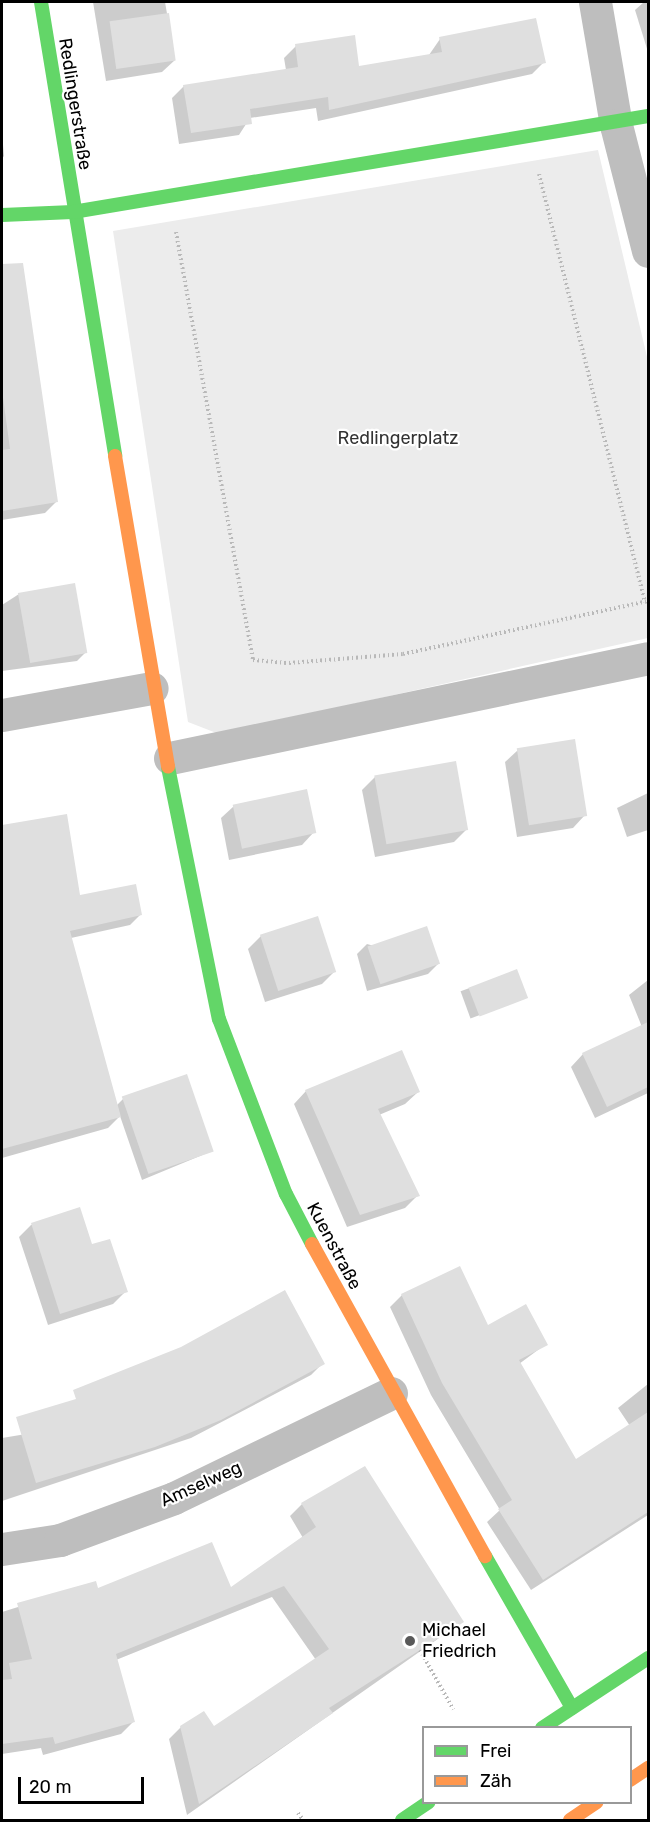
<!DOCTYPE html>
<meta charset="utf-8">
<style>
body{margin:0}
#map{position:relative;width:650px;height:1822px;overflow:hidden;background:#fff;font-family:Rubik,sans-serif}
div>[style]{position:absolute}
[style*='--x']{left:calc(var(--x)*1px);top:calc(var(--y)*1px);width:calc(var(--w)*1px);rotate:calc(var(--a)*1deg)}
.green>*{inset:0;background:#ececec}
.shadow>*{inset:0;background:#0003;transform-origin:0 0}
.building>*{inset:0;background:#dfdfdf;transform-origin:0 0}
.path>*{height:4px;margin-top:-2px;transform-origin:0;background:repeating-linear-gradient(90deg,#b9b9b9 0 1.5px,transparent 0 4.5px)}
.street>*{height:33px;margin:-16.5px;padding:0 16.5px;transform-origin:16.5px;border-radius:16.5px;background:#bebebe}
.fast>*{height:14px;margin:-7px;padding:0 7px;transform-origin:7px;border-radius:7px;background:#63d668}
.slow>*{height:14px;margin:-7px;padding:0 7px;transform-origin:7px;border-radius:7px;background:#ff974d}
.dots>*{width:16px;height:16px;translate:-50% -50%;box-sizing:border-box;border:3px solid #fff;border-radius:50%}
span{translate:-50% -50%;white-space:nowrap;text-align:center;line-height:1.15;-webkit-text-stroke:4.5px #fff;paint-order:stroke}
.street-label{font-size:18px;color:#000}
.park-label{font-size:18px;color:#333}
.poi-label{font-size:18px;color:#000}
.left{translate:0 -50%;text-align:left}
.frame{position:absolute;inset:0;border:3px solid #000;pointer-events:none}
.legend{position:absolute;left:422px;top:1726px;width:210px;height:78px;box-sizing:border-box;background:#fff;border:2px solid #999;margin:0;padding:8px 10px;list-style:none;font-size:18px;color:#000}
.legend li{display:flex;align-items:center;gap:12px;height:30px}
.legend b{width:30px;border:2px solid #999}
.scale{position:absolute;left:18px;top:1777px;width:126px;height:27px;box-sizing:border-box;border:3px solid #000;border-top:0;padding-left:8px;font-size:18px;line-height:21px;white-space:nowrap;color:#000;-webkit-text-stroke:4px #fff;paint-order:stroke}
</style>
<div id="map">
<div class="green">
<div style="clip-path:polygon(598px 150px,648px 361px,648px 638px,219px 734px,188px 722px,113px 231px)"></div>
</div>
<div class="shadow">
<div style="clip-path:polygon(93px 2px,165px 2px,175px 60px,162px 72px,106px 81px)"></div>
<div style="clip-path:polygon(644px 2px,648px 2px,648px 52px,635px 10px)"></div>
<div style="clip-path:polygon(440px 39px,544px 62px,532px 74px,318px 121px,316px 108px,250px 118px,239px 135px,179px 144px,172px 98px,184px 86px,286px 70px,284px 58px,296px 46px,358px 68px,429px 55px)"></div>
<div style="clip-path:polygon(2px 133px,4px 156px,2px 159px)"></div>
<div style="clip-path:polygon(24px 285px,56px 502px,45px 513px,2px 520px,2px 288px)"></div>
<div style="clip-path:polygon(19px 594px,86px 652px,77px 661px,2px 671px,2px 605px)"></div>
<div style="clip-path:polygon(518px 750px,585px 815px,573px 828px,517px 837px,505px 762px)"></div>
<div style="clip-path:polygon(375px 777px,467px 829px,454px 842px,375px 857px,362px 790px)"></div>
<div style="clip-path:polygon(648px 793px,648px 830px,627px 837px,617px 808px)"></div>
<div style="clip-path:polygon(234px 806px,314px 832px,302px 845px,229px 860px,221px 818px)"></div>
<div style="clip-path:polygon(66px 816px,79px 897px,141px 914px,130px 925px,71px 938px,116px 1106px,123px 1099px,212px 1151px,142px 1180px,120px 1116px,108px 1128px,2px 1158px,2px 1043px,15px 1040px,2px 989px,2px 826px)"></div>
<div style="clip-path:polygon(261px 936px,334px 972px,322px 984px,265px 1002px,248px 949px)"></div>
<div style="clip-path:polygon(367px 944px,438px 964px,428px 974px,367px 991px,357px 954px)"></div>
<div style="left:516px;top:971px;width:29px;height:59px;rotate:70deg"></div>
<div style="clip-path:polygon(648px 980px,648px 1093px,595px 1118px,571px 1067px,583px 1054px,642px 1027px,629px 995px)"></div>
<div style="clip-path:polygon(306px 1091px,418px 1092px,405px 1104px,379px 1115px,418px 1195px,405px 1208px,347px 1227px,294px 1104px)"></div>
<div style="clip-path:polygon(79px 1209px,91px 1246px,126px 1291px,113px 1304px,48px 1325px,19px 1237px,31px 1225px)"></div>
<div style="clip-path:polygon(460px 1268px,487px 1327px,546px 1344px,519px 1364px,575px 1461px,630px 1426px,618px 1408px,648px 1384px,648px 1515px,531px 1590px,487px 1522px,500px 1510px,431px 1395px,390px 1307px,402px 1295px)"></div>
<div style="clip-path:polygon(323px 1363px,311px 1375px,191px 1438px,2px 1501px,2px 1438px,188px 1407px)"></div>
<div style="clip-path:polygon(302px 1504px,462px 1622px,187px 1815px,169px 1739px,181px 1727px,213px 1728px,316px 1660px,272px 1597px,116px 1660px,133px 1722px,121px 1734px,43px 1755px,41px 1748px,2px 1754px,2px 1612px,95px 1583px,97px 1591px,230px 1589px,303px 1538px,290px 1516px)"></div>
</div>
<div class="building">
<div style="left:169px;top:13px;width:48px;height:60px;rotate:82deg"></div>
<div style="clip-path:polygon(536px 18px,546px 63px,329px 110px,328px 97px,250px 109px,252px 124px,191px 133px,183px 85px,298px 67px,295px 44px,355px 35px,359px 66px,442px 52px,439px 37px)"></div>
<div style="clip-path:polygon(23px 263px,58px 502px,2px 511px,2px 450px,10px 449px,2px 390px,2px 264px)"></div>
<div style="left:75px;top:583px;width:71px;height:58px;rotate:80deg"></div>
<div style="left:575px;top:739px;width:78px;height:59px;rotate:81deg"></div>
<div style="left:456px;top:761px;width:70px;height:83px;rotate:80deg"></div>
<div style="left:307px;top:789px;width:45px;height:76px;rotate:78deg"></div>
<div style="clip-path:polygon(67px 814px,80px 895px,136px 884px,142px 915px,70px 931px,121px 1117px,2px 1149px,2px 825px)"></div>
<div style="left:318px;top:916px;width:59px;height:61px;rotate:72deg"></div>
<div style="left:427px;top:926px;width:40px;height:63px;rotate:71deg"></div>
<div style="left:517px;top:969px;width:31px;height:52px;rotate:69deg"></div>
<div style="clip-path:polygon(648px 1022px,648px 1087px,607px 1107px,582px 1053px)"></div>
<div style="clip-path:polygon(402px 1050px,420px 1092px,378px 1109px,420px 1196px,360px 1215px,305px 1090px)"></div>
<div style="left:187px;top:1074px;width:82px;height:69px;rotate:71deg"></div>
<div style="clip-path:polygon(80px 1207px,92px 1244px,110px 1239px,128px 1292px,60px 1314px,31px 1223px)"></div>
<div style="clip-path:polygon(460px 1266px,488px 1325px,526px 1304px,548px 1345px,519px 1360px,576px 1459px,648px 1412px,648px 1512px,543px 1580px,498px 1509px,512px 1500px,442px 1383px,401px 1294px)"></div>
<div style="clip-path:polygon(285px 1290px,325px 1364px,221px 1420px,155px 1447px,36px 1483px,16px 1417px,76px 1399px,73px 1390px,181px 1347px)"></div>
<div style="clip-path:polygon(365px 1466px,464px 1622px,329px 1708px,333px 1713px,199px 1804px,180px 1726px,204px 1711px,214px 1726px,329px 1649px,284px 1586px,116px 1654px,135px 1722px,55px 1744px,53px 1737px,2px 1744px,2px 1680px,12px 1679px,9px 1663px,32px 1659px,17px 1603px,96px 1581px,98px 1588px,212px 1542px,231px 1587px,316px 1527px,301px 1503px)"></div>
</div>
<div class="path">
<div style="--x:539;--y:174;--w:441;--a:76.1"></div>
<div style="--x:176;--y:232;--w:435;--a:79.8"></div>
<div style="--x:253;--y:660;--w:36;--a:5"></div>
<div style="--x:289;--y:663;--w:114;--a:-4.5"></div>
<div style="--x:403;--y:654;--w:251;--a:-12.2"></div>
<div style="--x:420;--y:1650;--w:68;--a:60.8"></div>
<div style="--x:298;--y:1813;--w:9;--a:54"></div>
</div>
<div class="street">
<div style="--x:595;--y:2;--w:125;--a:80.3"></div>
<div style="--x:616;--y:125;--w:130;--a:75.7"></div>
<div style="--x:2;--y:715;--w:152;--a:-10.2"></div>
<div style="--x:170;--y:758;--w:488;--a:-11.8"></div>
<div style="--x:2;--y:1549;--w:59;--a:-8.8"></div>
<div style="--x:60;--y:1540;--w:121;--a:-20.2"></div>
<div style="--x:174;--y:1498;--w:241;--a:-25.8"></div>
</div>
<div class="fast">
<div style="--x:41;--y:2;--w:460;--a:80.7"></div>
<div style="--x:2;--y:215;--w:71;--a:-2.4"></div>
<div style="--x:73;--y:212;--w:583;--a:-9.48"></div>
<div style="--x:168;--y:767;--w:257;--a:78.6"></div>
<div style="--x:219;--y:1019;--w:187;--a:69.1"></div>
<div style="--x:286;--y:1194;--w:56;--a:62.5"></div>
<div style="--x:485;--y:1556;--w:175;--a:60.2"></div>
<div style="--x:542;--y:1728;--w:127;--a:-33.4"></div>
<div style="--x:402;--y:1820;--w:32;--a:-34"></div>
</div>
<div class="slow">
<div style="--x:115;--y:456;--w:315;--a:80.3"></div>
<div style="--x:312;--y:1244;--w:357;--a:61"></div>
<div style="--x:630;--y:1780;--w:22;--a:-34"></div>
<div style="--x:570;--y:1820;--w:32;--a:-34"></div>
</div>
<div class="dots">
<div style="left:410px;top:1641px;background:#595959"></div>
</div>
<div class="street-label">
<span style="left:75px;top:104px;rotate:81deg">Redlingerstraße</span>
<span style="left:334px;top:1246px;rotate:62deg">Kuenstraße</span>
<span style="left:201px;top:1484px;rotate:-24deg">Amselweg</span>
</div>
<div class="park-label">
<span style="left:398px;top:438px">Redlingerplatz</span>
</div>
<div class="poi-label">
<span class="left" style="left:422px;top:1641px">Michael<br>Friedrich</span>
</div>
<div class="frame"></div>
<ul class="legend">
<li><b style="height:8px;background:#63d668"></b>Frei</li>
<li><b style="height:8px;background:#ff974d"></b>Zäh</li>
</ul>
<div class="scale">20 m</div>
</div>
